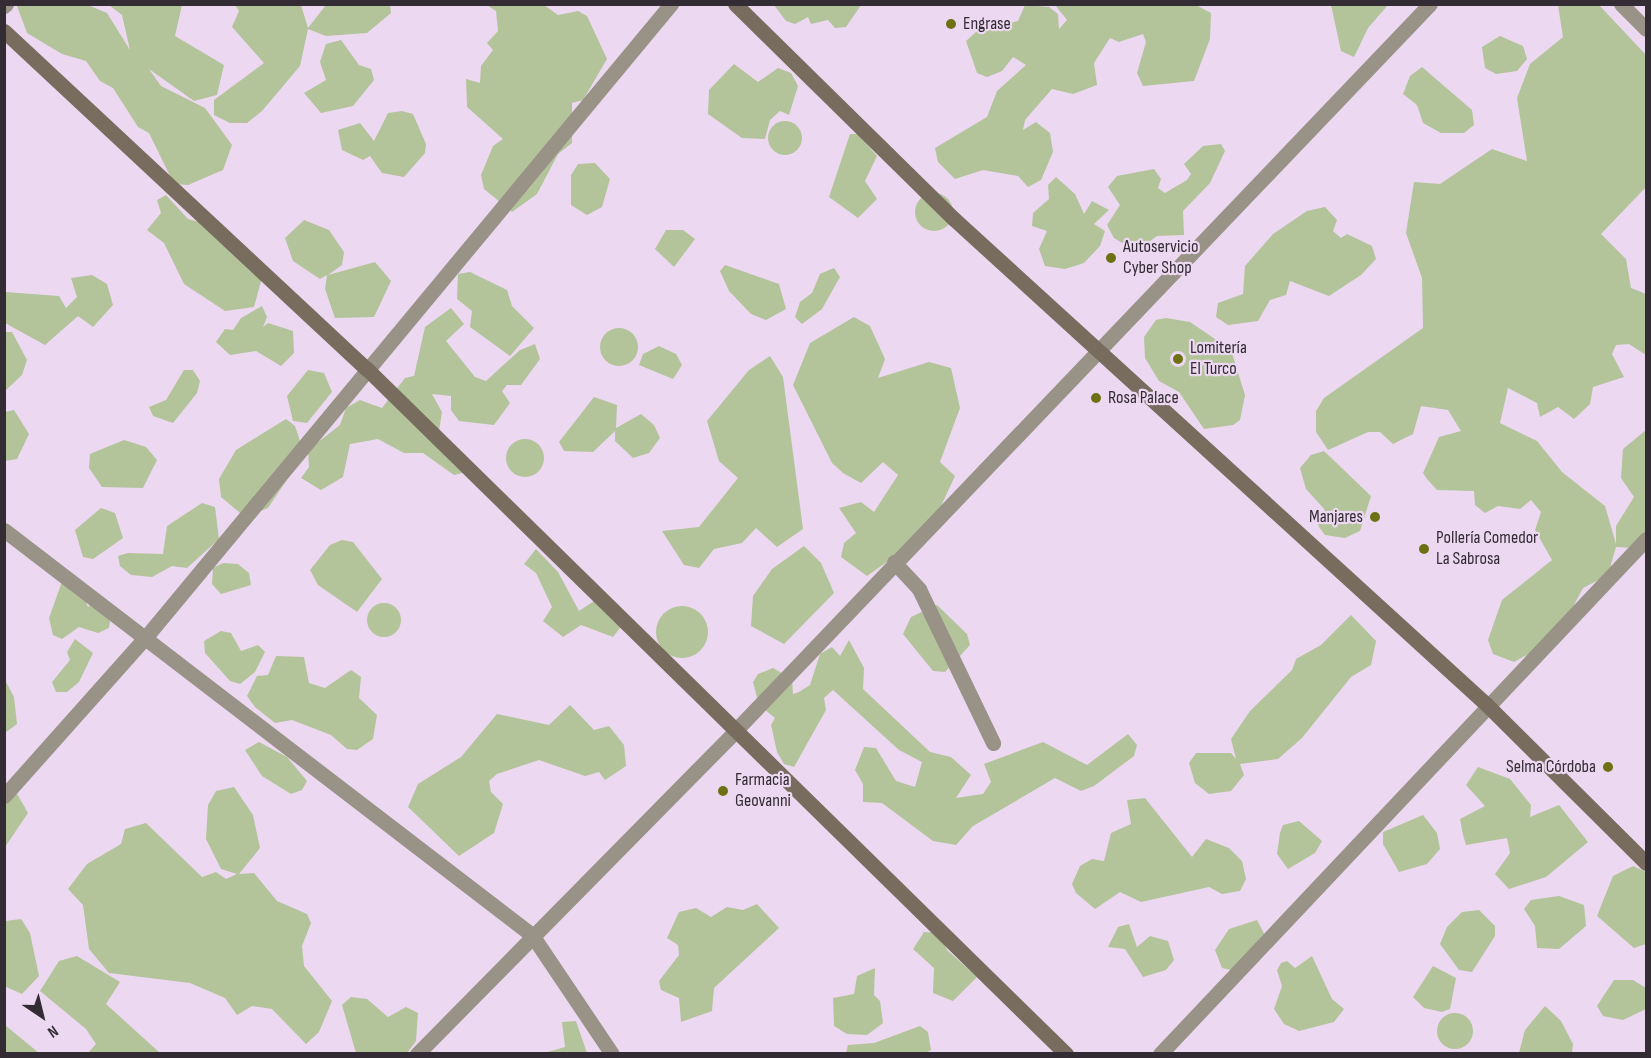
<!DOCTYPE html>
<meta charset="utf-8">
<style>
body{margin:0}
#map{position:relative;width:1651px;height:1058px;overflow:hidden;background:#ecd8f0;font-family:"Sofia Sans Condensed",sans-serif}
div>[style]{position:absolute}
.green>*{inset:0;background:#b3c49b}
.round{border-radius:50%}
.lane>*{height:15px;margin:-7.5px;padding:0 7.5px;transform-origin:7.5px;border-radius:7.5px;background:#999287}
.street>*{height:15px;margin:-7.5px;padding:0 7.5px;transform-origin:7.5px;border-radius:7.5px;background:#999287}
.secondary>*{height:15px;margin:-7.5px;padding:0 7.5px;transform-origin:7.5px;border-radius:7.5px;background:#776c5d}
.dots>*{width:16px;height:16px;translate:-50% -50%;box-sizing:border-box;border:3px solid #ecd8f0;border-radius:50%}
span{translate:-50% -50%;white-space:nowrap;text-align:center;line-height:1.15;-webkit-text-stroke:4.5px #ecd8f0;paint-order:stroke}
.poi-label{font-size:18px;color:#342c35}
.left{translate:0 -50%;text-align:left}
.right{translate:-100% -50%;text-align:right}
.frame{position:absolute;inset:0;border:6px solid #342c35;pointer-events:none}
.north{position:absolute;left:12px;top:986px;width:60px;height:60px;-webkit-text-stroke:4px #ecd8f0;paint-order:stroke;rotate:145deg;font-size:16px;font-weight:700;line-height:24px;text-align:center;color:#342c35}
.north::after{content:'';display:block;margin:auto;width:21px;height:27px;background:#342c35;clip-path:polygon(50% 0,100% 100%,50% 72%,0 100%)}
</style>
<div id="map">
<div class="green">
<div style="clip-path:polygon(88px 5px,107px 13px,130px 50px,122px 15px,109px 5px,182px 5px,175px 36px,224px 65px,217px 95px,194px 101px,149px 69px,161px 86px,205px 108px,232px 145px,223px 170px,188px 185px,174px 184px,149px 133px,138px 127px,113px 88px,100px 81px,86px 61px,62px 54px,27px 33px,17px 6px)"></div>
<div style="clip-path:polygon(235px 5px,301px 5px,308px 28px,326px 5px,390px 5px,391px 13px,367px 33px,326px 36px,308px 29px,300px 66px,262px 111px,247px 123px,230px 123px,214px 115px,214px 100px,264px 63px,232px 27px,239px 11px)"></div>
<div style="clip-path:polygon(487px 5px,544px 5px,558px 15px,578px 11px,587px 16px,607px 59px,583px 100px,572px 103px,572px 143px,558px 154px,537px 194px,512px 212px,484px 189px,481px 175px,493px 146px,503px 139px,467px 107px,466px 79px,480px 83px,481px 66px,493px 50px,487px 43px,498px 31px,496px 11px)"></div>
<div style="clip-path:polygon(774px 5px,774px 4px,861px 5px,846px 27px,835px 28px,828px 20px,811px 24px,808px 17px,795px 24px,786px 21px)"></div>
<div style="clip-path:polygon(1025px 5px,1049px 7px,1058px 14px,1059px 29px,1067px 20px,1055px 5px,1196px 5px,1211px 13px,1210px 39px,1194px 81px,1143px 86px,1137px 73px,1146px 42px,1143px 34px,1119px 42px,1110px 38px,1094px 63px,1097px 85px,1073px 94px,1052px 89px,1025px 120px,1023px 130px,1036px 122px,1050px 133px,1053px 152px,1041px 180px,1028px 187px,1018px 176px,983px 170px,955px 179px,938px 162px,935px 148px,987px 117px,997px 91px,1026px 65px,1013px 57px,1002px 71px,987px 77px,977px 73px,966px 41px,987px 22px,998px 26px,1018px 21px)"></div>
<div style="clip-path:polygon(1331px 5px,1388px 5px,1368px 28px,1354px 57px,1341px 51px)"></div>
<div style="clip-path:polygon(1558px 5px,1599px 5px,1646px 55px,1646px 187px,1601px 234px,1626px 259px,1631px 288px,1646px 294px,1646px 355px,1629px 344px,1616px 345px,1612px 354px,1624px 377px,1593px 387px,1590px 404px,1574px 419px,1558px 407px,1540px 417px,1537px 403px,1508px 388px,1500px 423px,1537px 441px,1562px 472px,1605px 506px,1616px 544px,1616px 526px,1634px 497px,1621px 478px,1623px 449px,1646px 430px,1646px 533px,1633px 548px,1616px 547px,1608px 575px,1583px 588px,1566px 620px,1541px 647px,1514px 662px,1493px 654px,1488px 640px,1502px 600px,1552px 560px,1535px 530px,1541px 512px,1531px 500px,1520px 509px,1498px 506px,1485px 513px,1475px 505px,1474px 491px,1437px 490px,1427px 479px,1423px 473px,1439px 437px,1461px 431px,1448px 410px,1421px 406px,1413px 434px,1393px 444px,1380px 432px,1368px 432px,1328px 450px,1316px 432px,1316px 411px,1324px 398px,1423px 328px,1422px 278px,1406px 233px,1414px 182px,1440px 184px,1492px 149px,1527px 161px,1517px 98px,1530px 64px,1563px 37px)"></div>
<div style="clip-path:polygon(1500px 36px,1523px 46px,1527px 59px,1517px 71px,1496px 74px,1485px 68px,1482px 47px)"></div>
<div style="clip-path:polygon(341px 40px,359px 65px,371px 69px,374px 80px,353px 106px,321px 113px,304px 93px,326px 80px,320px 62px,326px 44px)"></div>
<div style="clip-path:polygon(734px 64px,758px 82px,778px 68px,791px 73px,798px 86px,789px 115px,780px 111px,770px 120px,765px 139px,742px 138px,708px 114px,709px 90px)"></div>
<div style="clip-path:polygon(1422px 67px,1472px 110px,1474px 125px,1464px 133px,1441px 133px,1423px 123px,1417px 105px,1403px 94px,1410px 76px)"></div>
<div style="clip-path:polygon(402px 111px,413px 114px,426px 144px,425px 153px,404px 177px,382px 173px,370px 156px,363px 160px,342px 150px,338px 130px,360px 123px,374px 141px,388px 113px)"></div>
<div class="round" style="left:768px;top:121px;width:34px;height:34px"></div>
<div style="clip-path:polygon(850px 134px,858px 134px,877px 156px,865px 181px,877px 199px,858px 218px,829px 197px)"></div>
<div style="clip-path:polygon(1221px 144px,1225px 151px,1210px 183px,1183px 211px,1184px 235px,1157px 236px,1136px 251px,1114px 238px,1107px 225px,1120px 205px,1108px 187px,1117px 176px,1154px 169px,1161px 179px,1158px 188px,1165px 193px,1187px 180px,1191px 174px,1184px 164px,1203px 146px)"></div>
<div style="clip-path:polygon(595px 163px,610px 179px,602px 207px,587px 215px,571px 205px,571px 175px,578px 164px)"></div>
<div style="clip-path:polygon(1056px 177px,1075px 194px,1084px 214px,1092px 201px,1109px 210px,1094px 224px,1105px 231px,1100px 246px,1084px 263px,1065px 269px,1045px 266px,1039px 249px,1047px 231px,1032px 226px,1033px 213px,1049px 199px,1048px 185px)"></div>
<div class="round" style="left:915px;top:193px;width:38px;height:38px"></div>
<div style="clip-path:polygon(166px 195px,188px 219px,214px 226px,263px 274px,254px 307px,225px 311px,184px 284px,164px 243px,147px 230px,161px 213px,157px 200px)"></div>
<div style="clip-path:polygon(1325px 207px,1337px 220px,1333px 231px,1341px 238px,1347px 234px,1372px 246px,1376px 259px,1361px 275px,1329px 296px,1290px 281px,1286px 295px,1270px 300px,1258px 321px,1228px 325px,1216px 317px,1218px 303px,1243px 294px,1245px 266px,1273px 234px,1307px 211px)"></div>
<div style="clip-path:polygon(304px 220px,329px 230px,344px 252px,342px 265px,328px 275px,375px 262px,391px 281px,374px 317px,335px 318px,325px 289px,327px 275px,320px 279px,293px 261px,285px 238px)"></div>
<div style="clip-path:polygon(666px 230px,683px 230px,695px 239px,674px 267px,655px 249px)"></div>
<div style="clip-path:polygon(725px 265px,779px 284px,786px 309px,766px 320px,751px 314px,729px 291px,720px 271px)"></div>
<div style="clip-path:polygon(834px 268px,840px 277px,822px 309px,802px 324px,795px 317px,800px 302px,812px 293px,820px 274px)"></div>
<div style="clip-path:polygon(470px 272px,507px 290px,512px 306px,534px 328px,510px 356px,470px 327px,472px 311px,457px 299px,458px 274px)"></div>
<div style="clip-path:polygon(92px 275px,107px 284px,113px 305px,93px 327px,78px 316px,45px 345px,5px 323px,5px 292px,59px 296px,66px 308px,77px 297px,71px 278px)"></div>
<div style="clip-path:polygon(262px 306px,267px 317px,263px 327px,268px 323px,293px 331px,294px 353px,281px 366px,256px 351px,230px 355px,216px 342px,225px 329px,233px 330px,241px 318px)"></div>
<div style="clip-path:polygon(451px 308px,464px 324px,446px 341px,475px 377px,486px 381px,520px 350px,535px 344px,540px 359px,521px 385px,507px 385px,502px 391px,510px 403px,494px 425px,459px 421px,451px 410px,451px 396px,432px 394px,442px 412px,438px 438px,464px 462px,462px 473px,454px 475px,423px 453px,404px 453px,378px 439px,350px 444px,343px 477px,321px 490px,301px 478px,309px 467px,308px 450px,340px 425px,346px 408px,360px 400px,382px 408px,405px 378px,414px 376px,425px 327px)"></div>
<div style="clip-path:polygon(854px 317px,870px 326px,885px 359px,878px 378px,929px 362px,951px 368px,960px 408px,940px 462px,955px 476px,935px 519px,912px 544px,867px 576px,841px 557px,844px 543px,856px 533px,839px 508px,861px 502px,874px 512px,898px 475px,883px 462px,861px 483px,843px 473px,832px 463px,793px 385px,810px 343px)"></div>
<div style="clip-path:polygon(1166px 318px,1190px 322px,1231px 350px,1245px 395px,1240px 420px,1233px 425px,1204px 429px,1179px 392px,1159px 381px,1145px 358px,1144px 337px,1156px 320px)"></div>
<div class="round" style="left:600px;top:328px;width:38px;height:38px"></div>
<div style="clip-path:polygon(5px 332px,12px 332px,27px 360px,22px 375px,5px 391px)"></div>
<div style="clip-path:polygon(659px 346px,676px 354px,682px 365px,673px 379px,639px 365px,643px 354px)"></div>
<div style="clip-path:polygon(770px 356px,783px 377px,803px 529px,777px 547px,756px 528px,742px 543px,714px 549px,699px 568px,684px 565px,662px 531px,699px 527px,738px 478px,719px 461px,707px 421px,749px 370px)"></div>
<div style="clip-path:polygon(184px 370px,193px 370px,200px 381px,197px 393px,173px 423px,153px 416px,149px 407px,166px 400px)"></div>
<div style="clip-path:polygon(308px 370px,324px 373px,332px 392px,307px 423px,293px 421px,287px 396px)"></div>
<div style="clip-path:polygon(594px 397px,617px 405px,616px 428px,641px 414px,654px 425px,660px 438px,649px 453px,633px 458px,615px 441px,615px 431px,593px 452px,564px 451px,559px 442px)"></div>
<div style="clip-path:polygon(14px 410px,29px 434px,17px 459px,5px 461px,5px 412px)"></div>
<div style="clip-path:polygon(286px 419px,295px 426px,302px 447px,296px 466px,268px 508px,245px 517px,221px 497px,219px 479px,236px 450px)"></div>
<div class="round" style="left:506px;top:439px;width:38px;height:38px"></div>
<div style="clip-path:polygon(124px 440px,146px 447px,157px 460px,143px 488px,102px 487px,89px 468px,90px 454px)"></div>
<div style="clip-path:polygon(1324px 451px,1371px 496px,1360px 531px,1345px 538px,1325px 535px,1319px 527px,1316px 516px,1325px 510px,1306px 489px,1300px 468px,1311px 455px)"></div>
<div style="clip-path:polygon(202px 503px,215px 507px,219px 539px,187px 568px,172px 566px,152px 577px,131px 575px,120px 566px,118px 556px,128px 553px,163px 554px,167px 526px)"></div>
<div style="clip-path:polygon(101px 508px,115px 513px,123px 538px,93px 559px,83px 557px,75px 530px)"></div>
<div style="clip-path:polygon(342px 540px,353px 542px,382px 579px,357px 612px,318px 585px,310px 570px,330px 545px)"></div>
<div style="clip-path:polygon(804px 546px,821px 563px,834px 593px,784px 644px,751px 626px,753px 596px,772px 569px)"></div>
<div style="clip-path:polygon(536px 549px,558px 572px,579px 611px,594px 601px,612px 608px,620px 628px,613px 637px,581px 625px,563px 637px,543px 621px,552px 607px,536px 573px,524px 564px)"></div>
<div style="clip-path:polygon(223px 563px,238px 564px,249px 573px,251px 585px,221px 594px,212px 584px,213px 568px)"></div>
<div style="clip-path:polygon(64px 576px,80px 588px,88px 607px,95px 600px,112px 607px,109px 628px,98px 633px,79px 627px,62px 639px,53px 635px,49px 618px)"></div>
<div class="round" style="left:367px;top:603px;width:34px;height:34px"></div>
<div style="clip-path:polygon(937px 605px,967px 634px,970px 645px,945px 672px,933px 671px,903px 634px,911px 617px)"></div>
<div class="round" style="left:656px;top:606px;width:52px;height:52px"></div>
<div style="clip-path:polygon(1351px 615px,1376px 641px,1371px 665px,1351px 677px,1302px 738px,1278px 759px,1240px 764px,1244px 775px,1231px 791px,1209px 794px,1195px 783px,1189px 763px,1196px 753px,1231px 753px,1236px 759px,1231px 739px,1250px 711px,1292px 670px,1296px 659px,1321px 645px)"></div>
<div style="clip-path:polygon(221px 631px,231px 633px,241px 651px,258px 645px,265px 652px,255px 672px,240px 684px,230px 681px,205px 653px,204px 641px)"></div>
<div style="clip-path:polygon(75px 639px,93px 653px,79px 682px,67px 692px,56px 692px,52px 682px,70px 660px,67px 652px)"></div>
<div style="clip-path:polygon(849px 640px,864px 668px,863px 689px,930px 752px,951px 757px,971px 775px,956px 798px,983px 794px,991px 782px,984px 764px,1043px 742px,1087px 765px,1128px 734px,1137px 745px,1134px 756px,1094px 786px,1081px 791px,1055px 778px,973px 826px,956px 845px,933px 841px,882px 803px,863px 802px,863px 784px,855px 770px,864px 747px,876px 748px,896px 781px,915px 787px,922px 762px,899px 750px,833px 690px,824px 698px,826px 710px,794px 767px,784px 764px,777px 752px,771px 725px,775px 718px,759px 705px,753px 682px,758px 674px,773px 668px,792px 679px,793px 694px,799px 692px,810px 685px,820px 654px,832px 647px,840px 656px)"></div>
<div style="clip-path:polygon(276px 656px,304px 657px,309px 683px,325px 688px,351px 670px,361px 677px,359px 698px,377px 715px,373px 739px,357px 750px,347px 749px,331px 735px,292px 720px,275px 723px,255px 707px,247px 696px,257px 676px,268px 675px)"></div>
<div style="clip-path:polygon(5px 680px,14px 697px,17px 724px,5px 733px)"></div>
<div style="clip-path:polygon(570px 705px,594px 730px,609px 726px,624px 745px,626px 766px,605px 780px,599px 772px,585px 776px,539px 760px,497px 774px,489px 781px,491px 792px,503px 804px,494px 833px,459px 856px,408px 807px,418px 784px,461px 757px,497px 714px,549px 725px)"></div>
<div style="clip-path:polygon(259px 742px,287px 757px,307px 781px,302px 790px,291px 794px,262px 776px,245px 750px)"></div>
<div style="clip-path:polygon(1478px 767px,1510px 779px,1531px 805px,1530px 817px,1559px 805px,1588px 842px,1546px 877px,1509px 889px,1495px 874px,1510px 853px,1507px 838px,1466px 845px,1463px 835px,1460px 819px,1485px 806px,1466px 785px)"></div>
<div style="clip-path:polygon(12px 785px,28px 813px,5px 847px,5px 790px)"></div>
<div style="clip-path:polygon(234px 787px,253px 815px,260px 848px,239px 874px,254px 873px,277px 901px,307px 914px,311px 923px,302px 946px,304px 966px,332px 1001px,319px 1032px,306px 1044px,272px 1009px,252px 1006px,237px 1015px,225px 998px,190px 983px,109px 973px,89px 949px,83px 905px,68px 889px,87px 864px,121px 844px,125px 829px,146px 823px,202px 877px,216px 872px,226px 879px,237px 874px,221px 869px,206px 839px,208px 805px,216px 791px)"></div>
<div style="clip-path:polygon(1145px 798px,1192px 857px,1206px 839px,1229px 848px,1242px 861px,1246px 879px,1240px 891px,1222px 894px,1209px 887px,1141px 902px,1120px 892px,1095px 909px,1076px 893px,1072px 884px,1080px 866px,1092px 859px,1104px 861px,1111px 833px,1131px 824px,1127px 800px)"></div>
<div style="clip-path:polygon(1423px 815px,1437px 833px,1440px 849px,1427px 864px,1399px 872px,1383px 844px,1383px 832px)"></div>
<div style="clip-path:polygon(1299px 821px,1322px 841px,1315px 853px,1288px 869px,1277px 854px,1280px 833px,1283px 825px)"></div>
<div style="clip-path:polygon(1633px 866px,1646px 872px,1646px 944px,1634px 948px,1597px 916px,1613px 876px)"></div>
<div style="clip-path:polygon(1559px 896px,1584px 905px,1586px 926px,1559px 949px,1537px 948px,1535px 926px,1524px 909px,1531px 900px)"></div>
<div style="clip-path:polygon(757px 904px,779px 928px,714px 988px,712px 1011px,681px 1022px,679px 998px,661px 990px,659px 981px,679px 955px,678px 945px,667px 938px,679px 912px,696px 908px,711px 917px,727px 907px,743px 910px)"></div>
<div style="clip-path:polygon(1479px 910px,1495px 926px,1495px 936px,1472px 972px,1459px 970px,1440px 944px,1447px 927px,1462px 912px)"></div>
<div style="clip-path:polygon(21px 919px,30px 933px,39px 976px,22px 994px,4px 986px,5px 921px)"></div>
<div style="clip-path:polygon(1257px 920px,1270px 945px,1259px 961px,1237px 971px,1222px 968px,1215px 950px,1229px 929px)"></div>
<div style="clip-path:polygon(1129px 924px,1137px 947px,1150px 936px,1168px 941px,1174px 960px,1166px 970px,1143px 977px,1125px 949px,1108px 947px,1118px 927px)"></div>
<div style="clip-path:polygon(924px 932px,940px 933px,947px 950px,977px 977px,953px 1001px,933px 993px,934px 968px,913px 949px)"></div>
<div style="clip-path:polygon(77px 956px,120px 982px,106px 1004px,160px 1053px,88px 1053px,96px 1044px,86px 1029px,40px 991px,59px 961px)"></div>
<div style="clip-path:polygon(1312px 956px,1332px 999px,1344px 1009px,1334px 1022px,1299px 1031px,1284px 1024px,1274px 1009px,1282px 986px,1277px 970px,1281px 963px,1287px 961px,1295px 968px)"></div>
<div style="clip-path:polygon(1433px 966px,1456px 978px,1450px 1009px,1442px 1012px,1424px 1008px,1413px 997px)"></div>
<div style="clip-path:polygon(875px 968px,874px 995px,880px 1001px,883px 1023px,867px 1035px,847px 1034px,834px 1026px,833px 998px,854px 994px,857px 976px)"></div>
<div style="clip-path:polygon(1614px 980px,1633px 980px,1646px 988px,1646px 1009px,1623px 1020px,1603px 1016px,1597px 1006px)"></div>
<div style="clip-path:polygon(351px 997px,367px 999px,388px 1017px,406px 1007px,418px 1013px,416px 1041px,407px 1053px,356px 1053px,342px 1005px)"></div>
<div style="clip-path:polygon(1545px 1006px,1561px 1021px,1573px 1044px,1572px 1053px,1519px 1053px,1525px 1030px)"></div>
<div class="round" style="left:1437px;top:1013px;width:36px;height:36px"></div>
<div style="clip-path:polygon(576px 1021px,587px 1053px,544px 1053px,565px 1047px,562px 1022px)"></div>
<div style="clip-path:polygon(4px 1024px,11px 1030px,39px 1053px,5px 1053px)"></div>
<div style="clip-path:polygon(920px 1026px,928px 1032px,931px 1050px,926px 1053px,846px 1053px,848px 1045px,874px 1043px)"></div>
</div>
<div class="lane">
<div style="left:894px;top:562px;width:37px;rotate:47deg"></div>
<div style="left:919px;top:589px;width:171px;rotate:64.3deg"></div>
</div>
<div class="street">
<div style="left:1621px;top:4px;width:35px;rotate:45deg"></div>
<div style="left:4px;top:6px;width:3px;rotate:-45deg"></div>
<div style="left:4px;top:530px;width:665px;rotate:37.49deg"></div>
<div style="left:532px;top:935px;width:143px;rotate:56.1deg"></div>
<div style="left:4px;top:796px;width:212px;rotate:-48.3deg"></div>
<div style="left:145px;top:638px;width:824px;rotate:-50.32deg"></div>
<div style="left:417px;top:1054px;width:452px;rotate:-45.4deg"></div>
<div style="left:734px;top:732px;width:1007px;rotate:-46.29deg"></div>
<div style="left:1160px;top:1054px;width:708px;rotate:-46.66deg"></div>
</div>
<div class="secondary">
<div style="left:735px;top:4px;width:307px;rotate:44.5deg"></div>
<div style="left:954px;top:219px;width:721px;rotate:42.36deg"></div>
<div style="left:1487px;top:705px;width:224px;rotate:44.8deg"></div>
<div style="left:4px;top:31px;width:496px;rotate:43deg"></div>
<div style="left:367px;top:369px;width:979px;rotate:44.42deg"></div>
</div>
<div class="dots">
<div style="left:951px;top:24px;background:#6e7014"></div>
<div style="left:1111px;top:258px;background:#6e7014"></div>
<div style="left:1178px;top:359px;background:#6e7014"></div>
<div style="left:1096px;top:398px;background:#6e7014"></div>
<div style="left:1375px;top:517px;background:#6e7014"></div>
<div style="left:1424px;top:549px;background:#6e7014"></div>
<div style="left:1608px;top:767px;background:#6e7014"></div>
<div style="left:723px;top:791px;background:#6e7014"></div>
</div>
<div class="poi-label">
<span class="left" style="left:963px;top:24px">Engrase</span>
<span class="left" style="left:1123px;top:258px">Autoservicio<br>Cyber Shop</span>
<span class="left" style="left:1190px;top:359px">Lomitería<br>El Turco</span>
<span class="left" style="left:1108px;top:398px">Rosa Palace</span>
<span class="right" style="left:1363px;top:517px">Manjares</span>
<span class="left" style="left:1436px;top:549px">Pollería Comedor<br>La Sabrosa</span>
<span class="right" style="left:1596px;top:767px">Selma Córdoba</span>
<span class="left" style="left:735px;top:791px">Farmacia<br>Geovanni</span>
</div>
<div class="frame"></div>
<div class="north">N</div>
</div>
